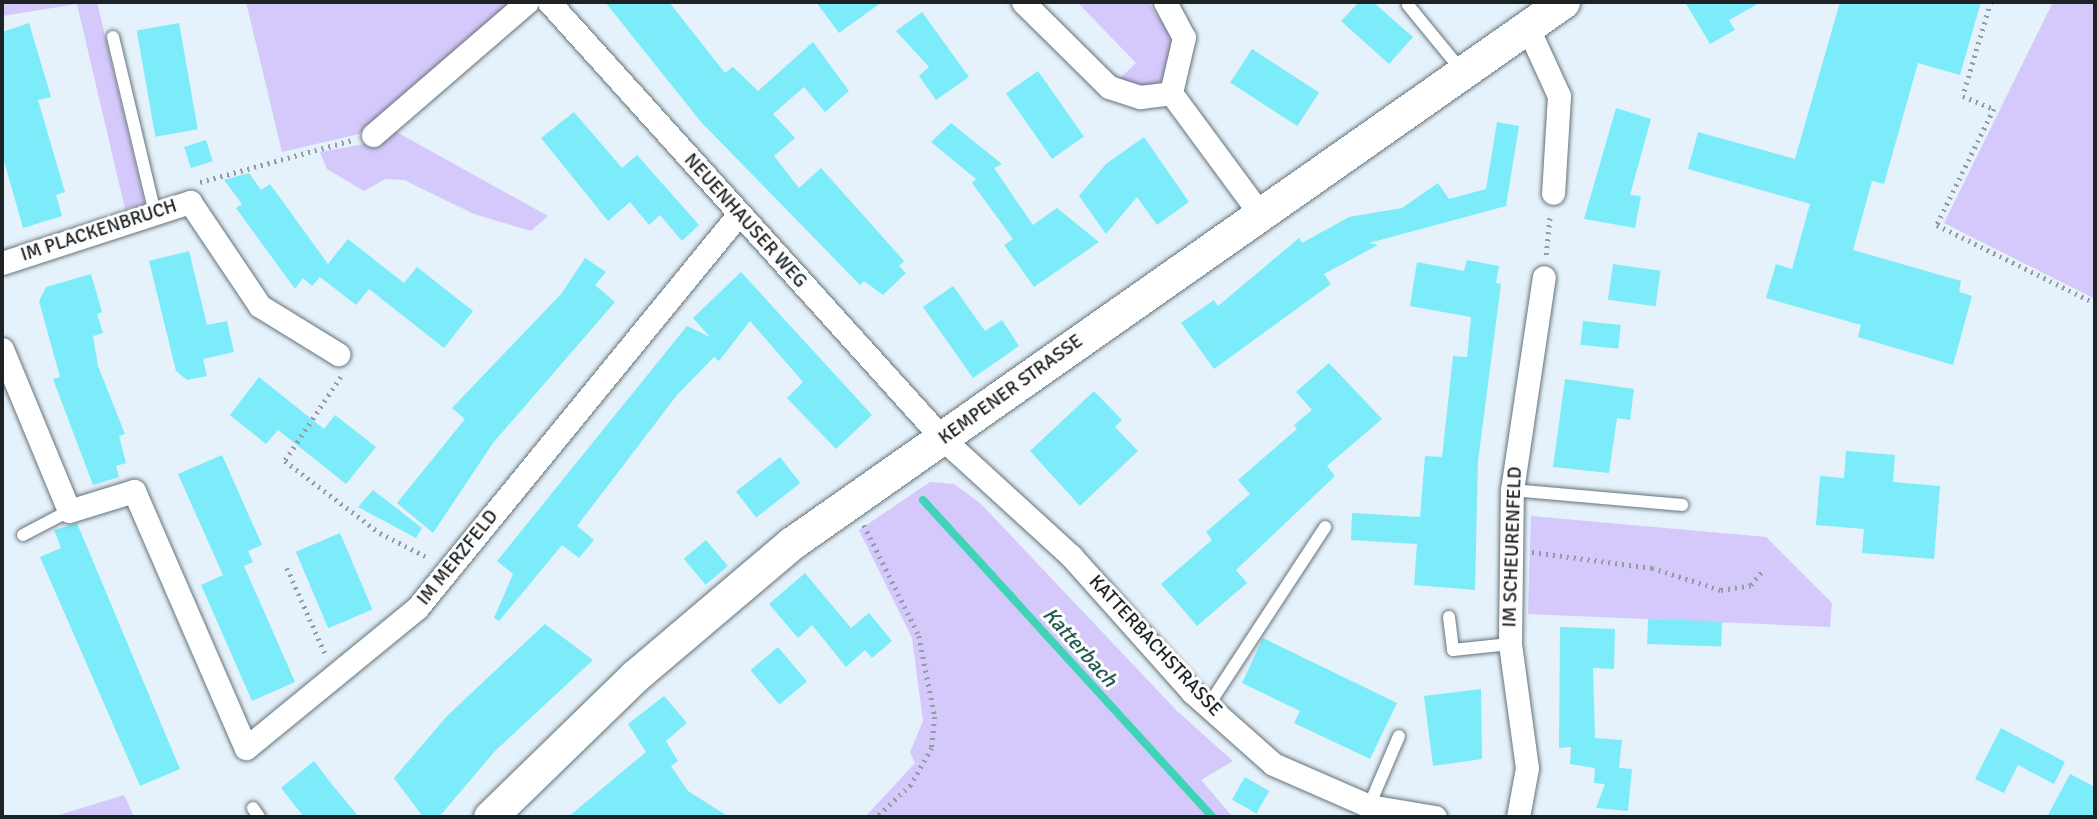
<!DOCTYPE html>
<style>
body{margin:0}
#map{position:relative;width:2097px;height:819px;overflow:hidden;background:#e5f2fb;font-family:Signika,sans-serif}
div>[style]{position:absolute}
.green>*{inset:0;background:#d5c8fb}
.stream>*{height:8px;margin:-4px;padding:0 4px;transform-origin:4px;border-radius:4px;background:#3fd4b8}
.building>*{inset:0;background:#7cebfa;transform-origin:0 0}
.path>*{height:4.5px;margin-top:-2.25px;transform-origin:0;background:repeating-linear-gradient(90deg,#929ca3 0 2px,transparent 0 7px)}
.roads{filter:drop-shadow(0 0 2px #66727a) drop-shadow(0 0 2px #66727a)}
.service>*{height:12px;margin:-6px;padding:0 6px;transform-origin:6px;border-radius:6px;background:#fff}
.minor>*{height:23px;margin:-11.5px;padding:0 11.5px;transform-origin:11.5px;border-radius:11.5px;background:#fff}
.secondary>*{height:33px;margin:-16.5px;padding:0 16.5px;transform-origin:16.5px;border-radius:16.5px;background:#fff}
span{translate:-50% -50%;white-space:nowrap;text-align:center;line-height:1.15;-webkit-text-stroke:6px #fdfdfd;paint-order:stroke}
.street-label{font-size:19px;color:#1d2225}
.water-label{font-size:21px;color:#205a4e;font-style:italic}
.frame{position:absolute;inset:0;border:4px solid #1d2225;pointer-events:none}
</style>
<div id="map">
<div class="green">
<div style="clip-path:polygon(2px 2px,97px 2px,145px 204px,125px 209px,77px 4px,2px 16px)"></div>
<div style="clip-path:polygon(246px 2px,512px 2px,359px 134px,282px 152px)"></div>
<div style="clip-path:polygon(1077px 2px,1148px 2px,1174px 39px,1167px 78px,1145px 89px,1118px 80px,1136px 63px)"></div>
<div style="clip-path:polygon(2053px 2px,2095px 2px,2095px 299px,1944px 223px)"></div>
<div style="clip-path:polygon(393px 130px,548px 216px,531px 231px,474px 214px,404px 180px,385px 179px,364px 191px,327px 169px,320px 152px,381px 141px)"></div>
<div style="clip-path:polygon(930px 482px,954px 484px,980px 503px,1177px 711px,1233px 761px,1201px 780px,1233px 817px,865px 817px,915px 763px,910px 752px,923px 721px,912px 638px,859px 530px)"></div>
<div style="clip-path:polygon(1531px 516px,1766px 537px,1832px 603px,1830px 627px,1528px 614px)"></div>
<div style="clip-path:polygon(124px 795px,134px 817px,52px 817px)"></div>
</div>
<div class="stream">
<div style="left:923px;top:500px;width:429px;rotate:47.6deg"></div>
</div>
<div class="building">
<div style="clip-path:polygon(605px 2px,669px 2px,725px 73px,733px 67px,758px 91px,813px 42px,849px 91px,825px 112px,804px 87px,773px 114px,795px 138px,774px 156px,799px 188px,821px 168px,904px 261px,899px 266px,906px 273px,883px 295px,864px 281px,860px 285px,701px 122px)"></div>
<div style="clip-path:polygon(816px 2px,882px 2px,839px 33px)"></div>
<div style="clip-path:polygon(1359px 2px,1373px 2px,1413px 37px,1389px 64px,1341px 21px)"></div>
<div style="clip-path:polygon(1685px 2px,1761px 2px,1729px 20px,1735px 30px,1710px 44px)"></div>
<div style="clip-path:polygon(1840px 2px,1981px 2px,1960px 75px,1918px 63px,1884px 184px,1872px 181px,1853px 250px,1961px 281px,1959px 292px,1972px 296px,1953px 365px,1858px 337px,1861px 325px,1766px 298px,1776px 264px,1792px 269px,1810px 204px,1688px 169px,1698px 132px,1795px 159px)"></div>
<div style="clip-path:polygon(922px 12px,969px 77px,936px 100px,919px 76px,929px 67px,896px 31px)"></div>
<div style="clip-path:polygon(29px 23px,51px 97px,38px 100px,65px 192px,56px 195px,62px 216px,23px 228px,2px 154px,2px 32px)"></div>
<div style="left:179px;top:23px;width:108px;height:43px;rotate:80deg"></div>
<div style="left:1252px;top:49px;width:80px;height:40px;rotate:33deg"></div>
<div style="left:1038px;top:71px;width:80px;height:39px;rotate:55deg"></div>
<div style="clip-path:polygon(1616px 108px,1651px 119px,1630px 195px,1641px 196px,1635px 228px,1584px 219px)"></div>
<div style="clip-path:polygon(574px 112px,622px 168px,637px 155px,699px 225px,682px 241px,660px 215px,649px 225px,630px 202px,608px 221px,541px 138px)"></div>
<div style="clip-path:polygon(1497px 122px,1519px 126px,1506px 206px,1369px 243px,1378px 245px,1324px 274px,1331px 284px,1214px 369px,1181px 323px,1214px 300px,1218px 306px,1299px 238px,1302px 243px,1349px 217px,1402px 208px,1438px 183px,1449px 199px,1486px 189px)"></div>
<div style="clip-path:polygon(951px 123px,1002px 164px,994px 168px,1033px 225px,1057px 208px,1099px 242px,1034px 287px,1004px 245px,1013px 239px,972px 183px,976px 179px,931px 142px)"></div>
<div style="clip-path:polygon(1144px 137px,1189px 202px,1157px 225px,1137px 197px,1106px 234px,1079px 196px,1106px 164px)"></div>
<div style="left:206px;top:140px;width:22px;height:23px;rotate:72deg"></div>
<div style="clip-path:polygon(249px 173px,261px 190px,270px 184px,328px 264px,348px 239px,404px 283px,417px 267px,473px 311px,444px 348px,369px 289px,356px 305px,320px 277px,312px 286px,303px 278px,295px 289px,236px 208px,242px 204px,224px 180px)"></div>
<div style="clip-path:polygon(189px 251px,207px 325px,227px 321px,234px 352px,203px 359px,207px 376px,187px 380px,176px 371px,149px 261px)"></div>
<div style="clip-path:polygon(585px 258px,606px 272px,595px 285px,615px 302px,493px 443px,433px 533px,397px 503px,465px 419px,452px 408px,562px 293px)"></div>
<div style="clip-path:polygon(1467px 260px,1499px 266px,1496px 283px,1501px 284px,1478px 461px,1475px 590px,1414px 585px,1417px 544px,1351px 540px,1352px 513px,1420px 517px,1425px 456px,1442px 457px,1453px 356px,1467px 357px,1471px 317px,1410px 306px,1417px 262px,1464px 271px)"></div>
<div style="left:1613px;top:264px;width:48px;height:36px;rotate:8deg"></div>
<div style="clip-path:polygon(741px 272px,872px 415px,836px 449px,787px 398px,803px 382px,750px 321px,719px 361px,714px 357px,677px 395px,577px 526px,594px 540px,579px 558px,562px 545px,499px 621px,494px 618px,513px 574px,497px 561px,687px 326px,710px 337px,693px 318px)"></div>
<div style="clip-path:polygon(91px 274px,102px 312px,97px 314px,103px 333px,93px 336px,98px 366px,125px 434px,119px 436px,126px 463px,116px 466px,119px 477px,93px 485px,53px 379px,60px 377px,39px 301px,46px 287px)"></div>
<div style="clip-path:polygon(953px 286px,985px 331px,1002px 320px,1019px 346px,973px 378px,923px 307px)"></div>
<div style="left:1583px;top:321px;width:38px;height:24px;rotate:6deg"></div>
<div style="clip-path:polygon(1329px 363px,1382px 419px,1327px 466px,1335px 476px,1236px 570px,1247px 583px,1197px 626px,1161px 584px,1212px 540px,1206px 532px,1250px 494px,1238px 480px,1297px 429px,1294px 425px,1312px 410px,1296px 392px)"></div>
<div style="clip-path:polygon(259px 377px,324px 429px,335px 415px,376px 447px,346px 484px,278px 430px,266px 444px,230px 415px)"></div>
<div style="clip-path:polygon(1565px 379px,1634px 389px,1630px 420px,1617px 418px,1609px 473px,1553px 467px)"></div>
<div style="clip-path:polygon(1094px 391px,1122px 420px,1115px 427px,1138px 451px,1080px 506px,1030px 451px)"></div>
<div style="clip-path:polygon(1846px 451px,1895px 455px,1893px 482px,1940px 486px,1934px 559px,1862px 553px,1864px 529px,1816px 525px,1820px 476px,1844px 478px)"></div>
<div style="clip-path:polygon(222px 455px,262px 545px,248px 551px,253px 562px,244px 566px,295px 682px,252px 701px,201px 585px,223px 575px,178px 474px)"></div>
<div style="left:780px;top:457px;width:33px;height:56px;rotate:52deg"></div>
<div style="clip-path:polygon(373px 490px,422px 528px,416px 538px,358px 507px)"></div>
<div style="clip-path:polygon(77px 523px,180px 769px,140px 786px,40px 557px,61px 548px,54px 530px)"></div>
<div style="left:340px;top:533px;width:83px;height:48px;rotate:67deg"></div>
<div style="left:706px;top:540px;width:34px;height:29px;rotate:50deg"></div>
<div style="clip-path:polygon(805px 573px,851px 628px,869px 613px,892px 641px,872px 658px,865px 650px,846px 667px,812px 625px,798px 638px,769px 604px)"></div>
<div style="left:1648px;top:619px;width:74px;height:25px;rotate:2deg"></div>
<div style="clip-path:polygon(545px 624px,593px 660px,495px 751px,439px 817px,423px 817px,394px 778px,447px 716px)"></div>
<div style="clip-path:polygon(1560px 627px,1615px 629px,1614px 669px,1593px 668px,1595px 738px,1622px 740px,1619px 768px,1632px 769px,1628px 811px,1596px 808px,1605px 784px,1594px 783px,1595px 768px,1570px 764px,1571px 747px,1559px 748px)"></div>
<div style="clip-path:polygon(1263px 638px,1397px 703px,1370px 759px,1294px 723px,1300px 711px,1242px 683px)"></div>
<div style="left:778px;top:647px;width:45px;height:36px;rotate:50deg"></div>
<div style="clip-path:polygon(1481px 689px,1482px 759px,1433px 766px,1424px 696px)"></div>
<div style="clip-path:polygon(664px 696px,687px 723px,666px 741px,678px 761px,671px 766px,688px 791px,729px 817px,568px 817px,646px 752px,628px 724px)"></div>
<div style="clip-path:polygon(2001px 728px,2065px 762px,2054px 784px,2018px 765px,2004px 793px,1975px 779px)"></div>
<div style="clip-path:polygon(314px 761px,330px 782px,359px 817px,304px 817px,281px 788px)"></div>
<div style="clip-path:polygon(2070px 774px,2095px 787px,2095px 817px,2047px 817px)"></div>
<div style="left:1245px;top:777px;width:28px;height:26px;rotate:30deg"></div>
</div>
<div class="path">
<div style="left:1991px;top:2px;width:98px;rotate:106.6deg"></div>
<div style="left:1963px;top:96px;width:34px;rotate:23deg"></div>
<div style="left:1994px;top:109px;width:129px;rotate:116.2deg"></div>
<div style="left:1937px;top:225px;width:176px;rotate:26.3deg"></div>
<div style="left:200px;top:182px;width:159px;rotate:-15.4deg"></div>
<div style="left:1546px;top:255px;width:40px;rotate:-84.3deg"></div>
<div style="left:341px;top:377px;width:101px;rotate:123.7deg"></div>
<div style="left:285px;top:461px;width:119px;rotate:37.2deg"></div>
<div style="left:380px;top:533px;width:53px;rotate:27.1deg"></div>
<div style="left:864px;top:525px;width:124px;rotate:63.6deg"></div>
<div style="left:919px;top:636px;width:83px;rotate:78.8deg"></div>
<div style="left:935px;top:717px;width:31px;rotate:96deg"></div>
<div style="left:932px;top:748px;width:43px;rotate:119.6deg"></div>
<div style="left:911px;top:785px;width:47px;rotate:136.7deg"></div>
<div style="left:1532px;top:552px;width:121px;rotate:7.6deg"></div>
<div style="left:1652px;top:568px;width:72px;rotate:17.7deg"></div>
<div style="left:1721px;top:590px;width:30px;rotate:-9deg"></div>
<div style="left:1751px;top:585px;width:18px;rotate:-52deg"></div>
<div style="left:287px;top:568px;width:93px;rotate:65.9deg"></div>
</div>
<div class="roads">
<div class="service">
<div style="left:1408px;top:5px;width:85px;rotate:50.7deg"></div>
<div style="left:113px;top:37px;width:181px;rotate:76.6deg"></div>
<div style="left:1512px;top:490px;width:171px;rotate:5deg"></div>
<div style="left:23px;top:535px;width:52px;rotate:-27.6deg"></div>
<div style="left:1449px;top:617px;width:33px;rotate:83deg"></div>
<div style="left:1453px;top:650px;width:57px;rotate:-6deg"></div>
<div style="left:1208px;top:706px;width:214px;rotate:-56.8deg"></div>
<div style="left:1369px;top:806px;width:76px;rotate:-66.8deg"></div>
<div style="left:253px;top:808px;width:11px;rotate:56deg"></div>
</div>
<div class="minor">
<div style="left:549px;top:2px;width:588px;rotate:47.96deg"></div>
<div style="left:943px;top:439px;width:173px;rotate:42.4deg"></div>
<div style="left:1071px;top:556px;width:182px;rotate:48.3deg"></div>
<div style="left:1192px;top:692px;width:108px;rotate:41.6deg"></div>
<div style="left:1273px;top:764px;width:105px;rotate:23.6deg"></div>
<div style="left:1369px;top:806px;width:67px;rotate:9.5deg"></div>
<div style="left:1023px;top:2px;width:121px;rotate:44.7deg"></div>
<div style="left:1109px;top:87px;width:33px;rotate:18deg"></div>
<div style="left:1140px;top:97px;width:31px;rotate:-7deg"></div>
<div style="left:1165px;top:2px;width:40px;rotate:62deg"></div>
<div style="left:1184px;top:37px;width:57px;rotate:103.1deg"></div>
<div style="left:1527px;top:26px;width:77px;rotate:65.4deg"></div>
<div style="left:1559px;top:96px;width:97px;rotate:93.5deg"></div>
<div style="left:1171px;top:93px;width:147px;rotate:53.6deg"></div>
<div style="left:373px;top:135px;width:203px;rotate:-40.8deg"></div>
<div style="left:2px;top:263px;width:198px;rotate:-18deg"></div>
<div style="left:190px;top:202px;width:125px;rotate:56.1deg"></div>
<div style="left:260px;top:306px;width:92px;rotate:31.6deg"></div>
<div style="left:2px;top:349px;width:175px;rotate:67.5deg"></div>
<div style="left:69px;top:511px;width:68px;rotate:-17.1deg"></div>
<div style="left:134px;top:491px;width:280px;rotate:66.5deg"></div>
<div style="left:246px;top:748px;width:221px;rotate:-39.3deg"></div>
<div style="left:417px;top:608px;width:507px;rotate:-50.76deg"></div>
<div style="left:1518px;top:817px;width:50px;rotate:-79.6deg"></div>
<div style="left:1527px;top:768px;width:125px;rotate:-97.8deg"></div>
<div style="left:1510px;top:644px;width:154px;rotate:-89.3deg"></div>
<div style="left:1512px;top:490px;width:215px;rotate:-81.5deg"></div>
</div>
<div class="secondary">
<div style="left:490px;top:817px;width:202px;rotate:-44.2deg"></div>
<div style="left:635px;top:676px;width:206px;rotate:-40.3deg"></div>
<div style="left:792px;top:543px;width:942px;rotate:-35.06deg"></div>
</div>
</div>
<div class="street-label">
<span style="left:745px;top:221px;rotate:48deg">NEUENHAUSER WEG</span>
<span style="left:99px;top:231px;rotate:-18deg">IM PLACKENBRUCH</span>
<span style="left:1011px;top:390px;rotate:-36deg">KEMPENER STRASSE</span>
<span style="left:1513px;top:547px;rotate:-88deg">IM SCHEURENFELD</span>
<span style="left:458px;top:558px;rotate:-51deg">IM MERZFELD</span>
<span style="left:1155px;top:646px;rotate:47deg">KATTERBACHSTRASSE</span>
</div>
<div class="water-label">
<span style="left:1080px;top:647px;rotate:48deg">Katterbach</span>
</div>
<div class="frame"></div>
</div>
